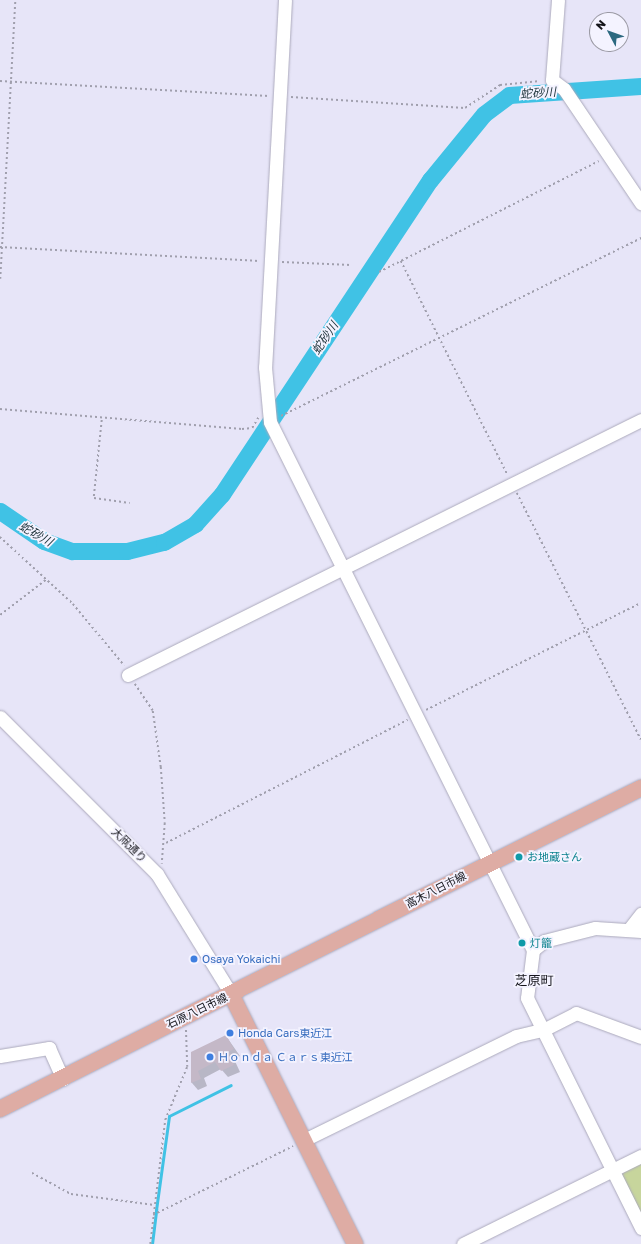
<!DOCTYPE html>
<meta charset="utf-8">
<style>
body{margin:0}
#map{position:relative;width:641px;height:1244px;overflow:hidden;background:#e7e5f8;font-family:"Golos Text","Noto Sans JP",sans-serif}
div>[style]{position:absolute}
.green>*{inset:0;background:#c7d59c}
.shadow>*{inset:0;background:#0003}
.stream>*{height:3px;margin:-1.5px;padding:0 1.5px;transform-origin:1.5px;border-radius:1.5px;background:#40c2e5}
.river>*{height:17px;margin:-8.5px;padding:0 8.5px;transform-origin:8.5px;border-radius:8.5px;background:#40c2e5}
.building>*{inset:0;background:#c4b8c7}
.path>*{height:1.5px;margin-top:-0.75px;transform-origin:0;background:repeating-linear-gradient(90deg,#a09fad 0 2px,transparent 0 5px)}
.roads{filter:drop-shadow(0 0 1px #acaabc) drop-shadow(0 0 1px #acaabc)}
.minor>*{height:13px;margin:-6.5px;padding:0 6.5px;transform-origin:6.5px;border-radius:6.5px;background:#fff}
.major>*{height:16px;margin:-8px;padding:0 8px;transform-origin:8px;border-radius:8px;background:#deaca4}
.dots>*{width:11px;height:11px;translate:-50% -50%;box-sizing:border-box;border:2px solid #f4f3ff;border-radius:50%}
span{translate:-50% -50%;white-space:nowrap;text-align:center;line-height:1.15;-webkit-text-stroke:3.5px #f4f3ff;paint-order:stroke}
.street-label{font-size:11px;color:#15151b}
.culture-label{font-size:11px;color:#0d838f}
.left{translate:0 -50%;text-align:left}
.shop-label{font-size:11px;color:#366cbe}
.water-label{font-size:12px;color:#1e333a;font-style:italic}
.quarter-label{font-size:13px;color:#15151b}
.north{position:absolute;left:589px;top:12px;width:40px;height:40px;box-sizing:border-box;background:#f4f3ff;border:1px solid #9b9aa4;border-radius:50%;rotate:311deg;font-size:11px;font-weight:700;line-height:16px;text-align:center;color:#15151b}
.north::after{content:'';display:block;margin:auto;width:14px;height:18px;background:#2c6980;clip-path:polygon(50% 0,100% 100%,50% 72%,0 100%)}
</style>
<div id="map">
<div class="green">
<div style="clip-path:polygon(641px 1160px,641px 1222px,617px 1175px)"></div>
</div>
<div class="shadow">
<div style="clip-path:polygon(226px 1036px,240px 1056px,234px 1059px,240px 1072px,228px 1077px,221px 1069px,204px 1078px,207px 1086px,198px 1090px,192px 1083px,192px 1053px)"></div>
</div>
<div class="stream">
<div style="left:156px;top:1210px;width:95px;rotate:-82.1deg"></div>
<div style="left:169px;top:1116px;width:69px;rotate:-26.6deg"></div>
<div style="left:152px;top:1244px;width:35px;rotate:-83deg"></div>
</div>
<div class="river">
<div style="left:0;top:511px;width:53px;rotate:34.3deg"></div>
<div style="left:44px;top:541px;width:30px;rotate:20deg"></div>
<div style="left:72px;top:551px;width:55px"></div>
<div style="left:127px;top:551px;width:38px;rotate:-14deg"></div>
<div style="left:164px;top:542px;width:36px;rotate:-30deg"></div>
<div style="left:195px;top:524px;width:40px;rotate:-48deg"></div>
<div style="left:222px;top:494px;width:377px;rotate:-56.5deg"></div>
<div style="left:430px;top:180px;width:85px;rotate:-50.7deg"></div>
<div style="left:484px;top:114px;width:31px;rotate:-37deg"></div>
<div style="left:509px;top:95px;width:132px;rotate:-3.9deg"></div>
</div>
<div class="building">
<div style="clip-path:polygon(226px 1035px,234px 1049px,228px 1052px,234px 1065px,221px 1071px,215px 1062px,198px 1071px,201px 1079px,191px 1083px,191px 1052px)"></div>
</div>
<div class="path">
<div style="left:0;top:81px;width:270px;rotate:3.2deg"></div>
<div style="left:291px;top:97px;width:174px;rotate:3.6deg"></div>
<div style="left:465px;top:108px;width:42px;rotate:-33.3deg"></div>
<div style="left:500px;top:85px;width:40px;rotate:-5.7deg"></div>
<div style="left:0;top:247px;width:260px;rotate:3.1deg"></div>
<div style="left:401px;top:261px;width:238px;rotate:63.5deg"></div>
<div style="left:282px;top:262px;width:69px;rotate:2.5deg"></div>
<div style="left:379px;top:272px;width:246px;rotate:-26.8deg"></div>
<div style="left:0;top:279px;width:279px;rotate:-86.9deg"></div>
<div style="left:0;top:409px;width:243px;rotate:4.7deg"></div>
<div style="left:242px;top:429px;width:10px;rotate:-6deg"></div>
<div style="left:252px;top:428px;width:12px;rotate:-59deg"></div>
<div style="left:281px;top:416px;width:402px;rotate:-26.3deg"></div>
<div style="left:102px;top:420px;width:78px;rotate:95.9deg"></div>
<div style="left:94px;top:498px;width:36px;rotate:8deg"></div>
<div style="left:517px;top:493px;width:276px;rotate:63.3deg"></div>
<div style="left:0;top:537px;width:99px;rotate:42.5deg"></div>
<div style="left:73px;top:604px;width:80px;rotate:50.1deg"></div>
<div style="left:0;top:615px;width:59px;rotate:-37.5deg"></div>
<div style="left:135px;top:684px;width:32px;rotate:56deg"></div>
<div style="left:153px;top:711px;width:57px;rotate:81.9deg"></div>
<div style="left:161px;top:767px;width:56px;rotate:85.9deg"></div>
<div style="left:165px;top:823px;width:41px;rotate:94.2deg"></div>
<div style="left:426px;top:710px;width:240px;rotate:-26.5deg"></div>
<div style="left:166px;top:843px;width:271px;rotate:-27deg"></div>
<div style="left:32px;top:1173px;width:44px;rotate:28.3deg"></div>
<div style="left:71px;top:1194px;width:84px;rotate:7.5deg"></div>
<div style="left:153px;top:1215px;width:156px;rotate:-26.2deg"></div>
<div style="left:150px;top:1244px;width:125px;rotate:-83.1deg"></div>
<div style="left:165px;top:1120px;width:57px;rotate:-67.5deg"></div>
<div style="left:187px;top:1067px;width:37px;rotate:-92deg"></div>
</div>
<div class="roads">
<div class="minor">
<div style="left:285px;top:0;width:368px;rotate:93.1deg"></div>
<div style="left:265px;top:367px;width:55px;rotate:84.8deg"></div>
<div style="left:270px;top:422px;width:590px;rotate:63.52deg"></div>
<div style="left:533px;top:950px;width:48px;rotate:97.1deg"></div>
<div style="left:527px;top:998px;width:257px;rotate:63.6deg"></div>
<div style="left:558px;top:0;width:80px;rotate:94.3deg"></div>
<div style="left:552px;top:80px;width:15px;rotate:37deg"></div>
<div style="left:564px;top:89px;width:138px;rotate:56deg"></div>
<div style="left:128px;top:675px;width:573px;rotate:-26.43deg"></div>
<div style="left:0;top:717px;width:222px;rotate:45deg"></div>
<div style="left:157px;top:874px;width:141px;rotate:58.3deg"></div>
<div style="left:630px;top:928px;width:18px;rotate:-52deg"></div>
<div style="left:533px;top:950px;width:14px;rotate:-39deg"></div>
<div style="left:544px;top:941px;width:53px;rotate:-14.3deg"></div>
<div style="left:595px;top:928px;width:46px;rotate:3.7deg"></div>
<div style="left:0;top:1056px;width:50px;rotate:-9.3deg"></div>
<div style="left:49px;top:1048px;width:34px;rotate:66deg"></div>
<div style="left:304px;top:1140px;width:236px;rotate:-26.1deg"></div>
<div style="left:516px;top:1036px;width:28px;rotate:-13deg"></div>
<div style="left:543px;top:1030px;width:37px;rotate:-27deg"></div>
<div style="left:576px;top:1013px;width:69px;rotate:20.3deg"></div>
<div style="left:463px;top:1244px;width:199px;rotate:-26.3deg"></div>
</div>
<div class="major">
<div style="left:231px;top:994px;width:279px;rotate:63.6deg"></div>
<div style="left:0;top:1109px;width:717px;rotate:-26.6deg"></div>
</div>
</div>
<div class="dots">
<div style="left:519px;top:857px;background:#0f9aa8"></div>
<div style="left:522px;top:943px;background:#0f9aa8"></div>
<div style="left:194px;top:959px;background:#3f7fe0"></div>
<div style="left:230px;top:1033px;background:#3f7fe0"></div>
<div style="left:210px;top:1057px;background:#3f7fe0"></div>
</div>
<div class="street-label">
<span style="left:129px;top:845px;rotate:45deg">大凧通り</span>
<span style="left:436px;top:890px;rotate:-27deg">高木八日市線</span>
<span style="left:197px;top:1011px;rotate:-26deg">石原八日市線</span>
</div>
<div class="culture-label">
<span class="left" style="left:527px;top:857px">お地蔵さん</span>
<span class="left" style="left:530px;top:943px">灯籠</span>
</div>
<div class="shop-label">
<span class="left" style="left:202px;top:959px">Osaya Yokaichi</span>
<span class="left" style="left:238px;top:1033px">Honda Cars東近江</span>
<span class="left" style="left:218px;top:1057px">Ｈｏｎｄａ Ｃａｒｓ東近江</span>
</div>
<div class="water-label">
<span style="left:538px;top:93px;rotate:-4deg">蛇砂川</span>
<span style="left:325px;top:338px;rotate:-56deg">蛇砂川</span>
<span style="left:36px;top:534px;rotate:30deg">蛇砂川</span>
</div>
<div class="quarter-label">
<span style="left:534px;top:980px">芝原町</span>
</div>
<div class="north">N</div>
</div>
